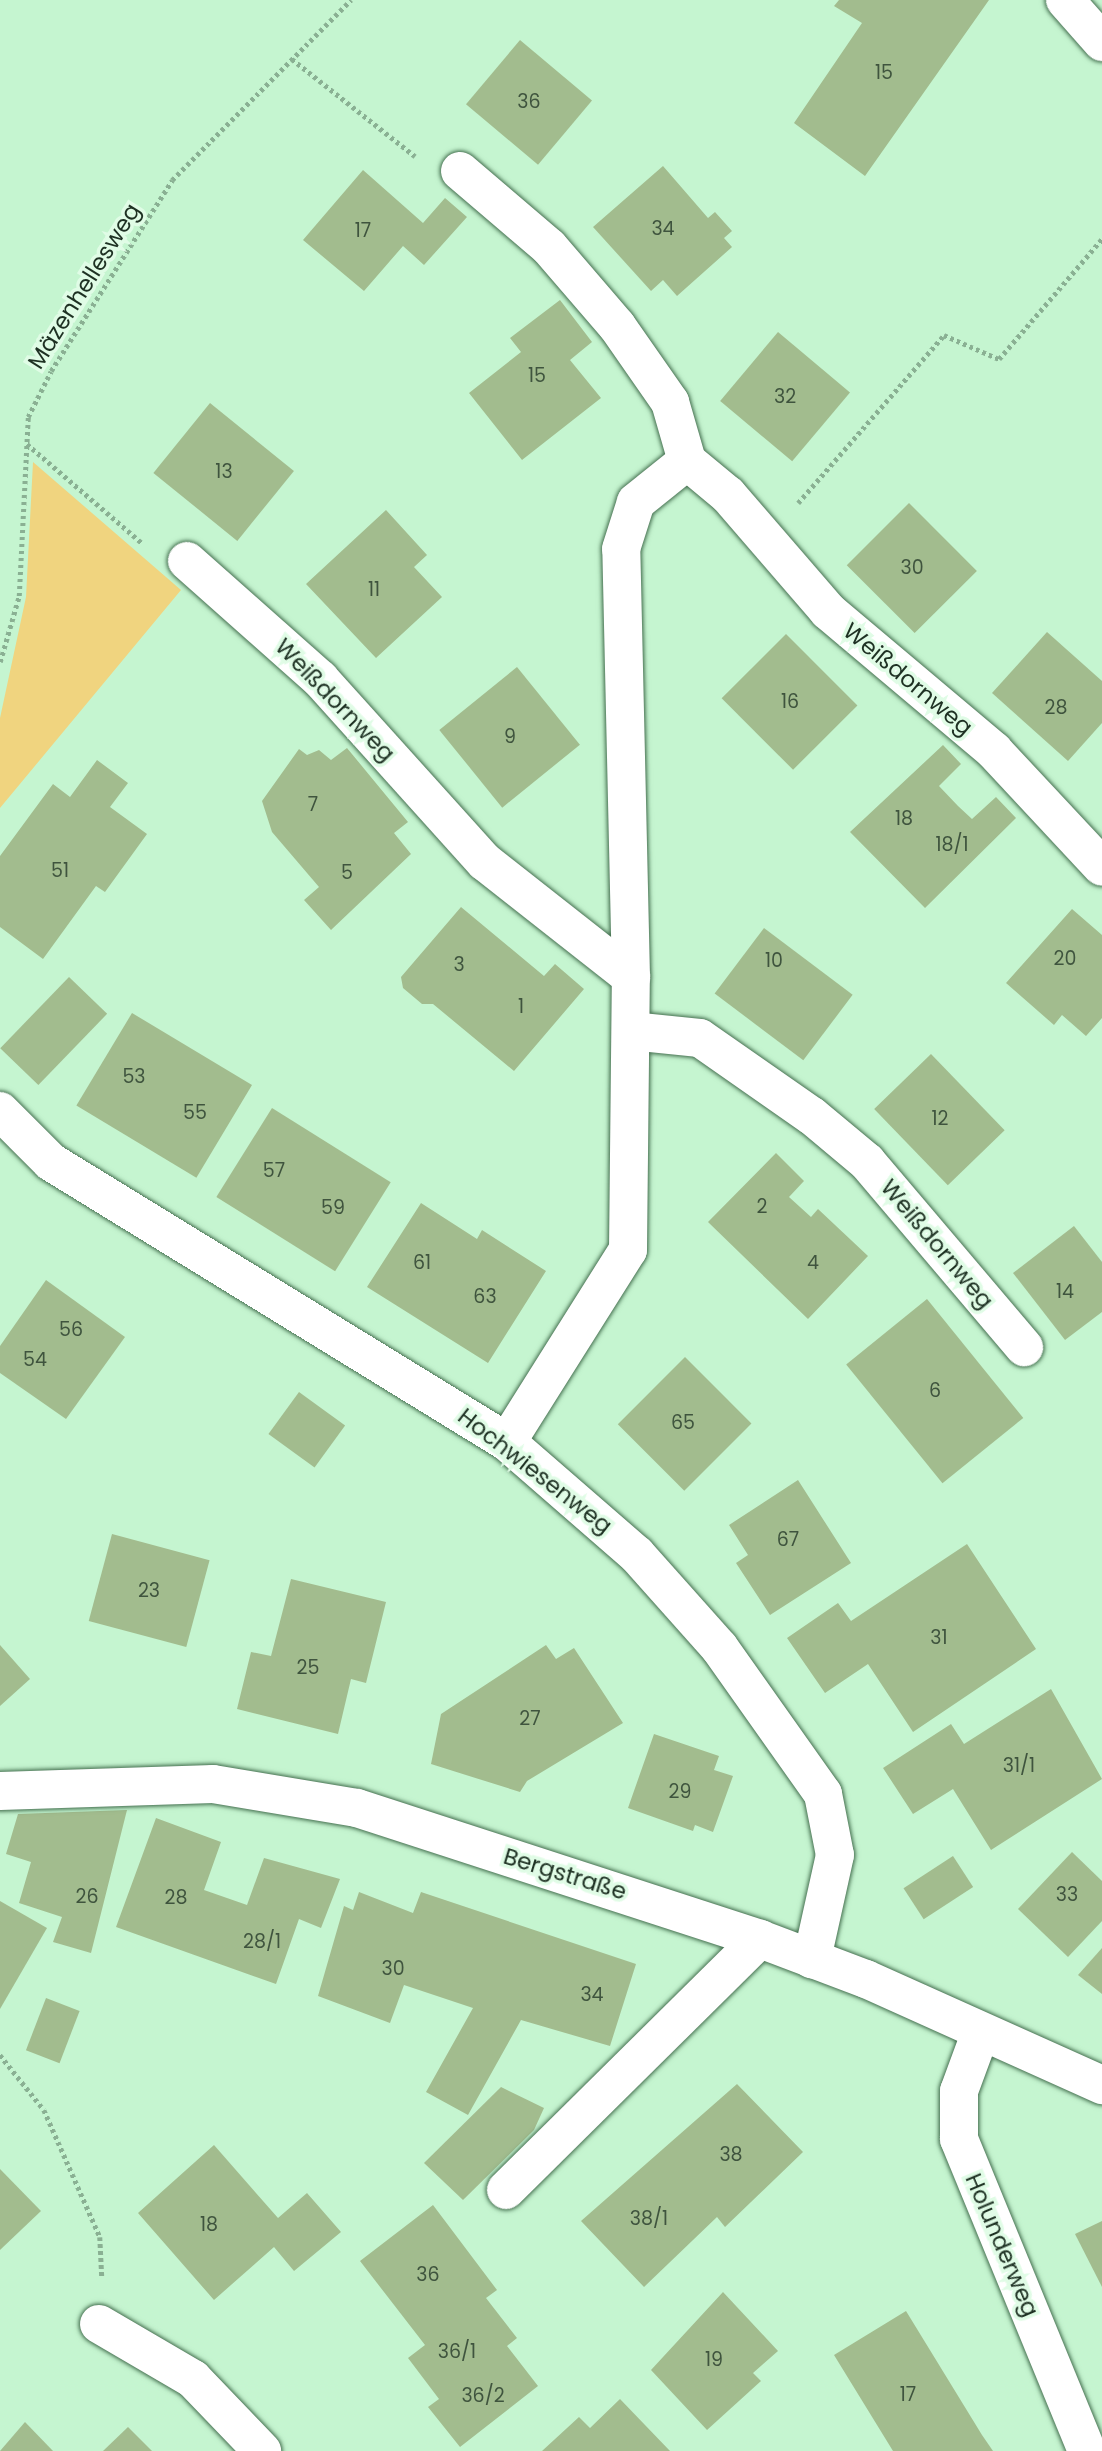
<!DOCTYPE html>
<meta charset="utf-8">
<style>
body{margin:0}
#map{position:relative;width:1102px;height:2451px;overflow:hidden;background:#c5f5d0;font-family:Poppins,sans-serif}
div>[style]{position:absolute}
.green>*{inset:0;background:#f0d47f}
.building>*{inset:0;background:#a2bc8e;transform-origin:0 0}
.path>*{height:4.5px;margin-top:-2.25px;transform-origin:0;background:repeating-linear-gradient(90deg,#8ab093 0 3.5px,transparent 0 7px)}
.roads{filter:drop-shadow(0 0 2px #457050) drop-shadow(0 0 2px #457050)}
.minor>*{height:38px;margin:-19px;padding:0 19px;transform-origin:19px;border-radius:19px;background:#fff}
span{translate:-50% -50%;white-space:nowrap;text-align:center;line-height:1.15;-webkit-text-stroke:7px #e0fce6;paint-order:stroke}
.number-label{font-size:19px;color:#3f543e}
.number-label span{-webkit-text-stroke-width:0}
.street-label{font-size:23px;color:#1e3123}
</style>
<div id="map">
<div class="green">
<div style="clip-path:polygon(33px 462px,181px 590px,0 808px,0 718px,26px 597px)"></div>
</div>
<div class="building">
<div style="clip-path:polygon(839px 0,989px 0,865px 176px,794px 123px,862px 23px,834px 6px)"></div>
<div style="left:520px;top:40px;width:94px;height:84px;rotate:40deg"></div>
<div style="clip-path:polygon(663px 166px,708px 218px,715px 212px,732px 231px,724px 238px,732px 247px,677px 296px,663px 280px,651px 291px,593px 227px)"></div>
<div style="clip-path:polygon(363px 170px,423px 223px,445px 198px,467px 217px,424px 265px,403px 246px,364px 291px,303px 240px)"></div>
<div style="clip-path:polygon(560px 300px,592px 342px,570px 360px,601px 398px,522px 460px,469px 393px,521px 352px,510px 338px)"></div>
<div style="left:778px;top:332px;width:94px;height:90px;rotate:40deg"></div>
<div style="left:210px;top:403px;width:108px;height:90px;rotate:39deg"></div>
<div style="left:909px;top:503px;width:96px;height:88px;rotate:45deg"></div>
<div style="clip-path:polygon(386px 510px,427px 555px,414px 567px,442px 597px,376px 658px,306px 584px)"></div>
<div style="clip-path:polygon(1047px 632px,1102px 681px,1102px 723px,1068px 761px,992px 693px)"></div>
<div style="left:786px;top:634px;width:101px;height:91px;rotate:45deg"></div>
<div style="left:517px;top:667px;width:100px;height:100px;rotate:51deg"></div>
<div style="clip-path:polygon(943px 745px,961px 764px,939px 786px,958px 806px,972px 819px,996px 797px,1016px 818px,925px 908px,850px 832px)"></div>
<div style="clip-path:polygon(347px 748px,408px 822px,394px 833px,411px 854px,331px 930px,304px 900px,319px 887px,272px 832px,262px 801px,299px 749px,307px 755px,319px 750px,331px 760px)"></div>
<div style="clip-path:polygon(97px 760px,128px 783px,110px 807px,147px 834px,105px 892px,96px 886px,43px 959px,0 927px,0 856px,53px 784px,70px 797px)"></div>
<div style="clip-path:polygon(461px 907px,544px 976px,555px 964px,584px 989px,514px 1071px,433px 1004px,422px 1004px,403px 988px,401px 977px)"></div>
<div style="clip-path:polygon(1072px 909px,1102px 935px,1102px 1018px,1086px 1036px,1062px 1015px,1054px 1025px,1006px 983px)"></div>
<div style="left:764px;top:928px;width:111px;height:82px;rotate:37deg"></div>
<div style="left:69px;top:977px;width:53px;height:99px;rotate:44deg"></div>
<div style="left:132px;top:1013px;width:140px;height:108px;rotate:31deg"></div>
<div style="left:931px;top:1054px;width:106px;height:79px;rotate:46deg"></div>
<div style="left:272px;top:1108px;width:140px;height:105px;rotate:32deg"></div>
<div style="clip-path:polygon(776px 1153px,804px 1181px,789px 1197px,811px 1217px,818px 1209px,868px 1256px,808px 1319px,708px 1222px)"></div>
<div style="clip-path:polygon(421px 1203px,477px 1239px,482px 1230px,546px 1271px,488px 1363px,367px 1287px)"></div>
<div style="clip-path:polygon(1074px 1226px,1102px 1262px,1102px 1312px,1065px 1340px,1013px 1273px)"></div>
<div style="clip-path:polygon(46px 1280px,125px 1337px,66px 1419px,0 1373px,0 1346px)"></div>
<div style="left:927px;top:1299px;width:153px;height:104px;rotate:51deg"></div>
<div style="left:685px;top:1357px;width:94px;height:95px;rotate:45deg"></div>
<div style="left:299px;top:1392px;width:57px;height:52px;rotate:36deg"></div>
<div style="clip-path:polygon(798px 1480px,851px 1563px,770px 1615px,736px 1563px,748px 1555px,729px 1525px)"></div>
<div style="left:112px;top:1534px;width:101px;height:90px;rotate:15deg"></div>
<div style="clip-path:polygon(967px 1544px,1036px 1649px,913px 1732px,868px 1664px,825px 1693px,787px 1638px,838px 1603px,851px 1621px)"></div>
<div style="clip-path:polygon(291px 1579px,386px 1602px,366px 1683px,351px 1679px,338px 1734px,237px 1709px,251px 1652px,271px 1656px)"></div>
<div style="clip-path:polygon(0 1645px,30px 1679px,0 1706px)"></div>
<div style="clip-path:polygon(546px 1645px,556px 1659px,574px 1648px,623px 1723px,527px 1781px,520px 1792px,431px 1764px,441px 1714px)"></div>
<div style="clip-path:polygon(1051px 1689px,1102px 1779px,991px 1850px,953px 1789px,913px 1814px,883px 1768px,951px 1724px,964px 1744px)"></div>
<div style="clip-path:polygon(654px 1734px,719px 1756px,714px 1770px,733px 1776px,713px 1832px,695px 1825px,693px 1831px,628px 1808px)"></div>
<div style="clip-path:polygon(127px 1810px,91px 1953px,53px 1942px,62px 1917px,19px 1903px,31px 1862px,6px 1854px,18px 1814px)"></div>
<div style="clip-path:polygon(156px 1818px,221px 1842px,204px 1890px,247px 1905px,264px 1858px,340px 1879px,321px 1928px,299px 1919px,276px 1984px,116px 1927px)"></div>
<div style="clip-path:polygon(1072px 1852px,1102px 1881px,1102px 1921px,1068px 1957px,1018px 1909px)"></div>
<div style="left:953px;top:1856px;width:37px;height:59px;rotate:57deg"></div>
<div style="clip-path:polygon(359px 1892px,413px 1913px,421px 1892px,636px 1964px,610px 2046px,521px 2020px,468px 2115px,426px 2092px,473px 2008px,404px 1985px,390px 2023px,318px 1996px,344px 1906px,353px 1910px)"></div>
<div style="clip-path:polygon(0 1901px,47px 1928px,0 2009px)"></div>
<div style="clip-path:polygon(1102px 1948px,1102px 1994px,1078px 1975px)"></div>
<div style="left:46px;top:1998px;width:36px;height:56px;rotate:21deg"></div>
<div style="clip-path:polygon(737px 2084px,803px 2152px,725px 2227px,717px 2217px,644px 2287px,581px 2221px)"></div>
<div style="clip-path:polygon(501px 2087px,544px 2108px,534px 2130px,463px 2200px,424px 2163px)"></div>
<div style="clip-path:polygon(214px 2145px,278px 2218px,307px 2193px,341px 2232px,294px 2271px,274px 2247px,214px 2300px,138px 2213px)"></div>
<div style="clip-path:polygon(0 2169px,41px 2211px,0 2250px)"></div>
<div style="clip-path:polygon(433px 2205px,497px 2290px,486px 2298px,517px 2338px,507px 2346px,538px 2386px,460px 2447px,428px 2407px,439px 2399px,408px 2358px,425px 2345px,360px 2261px)"></div>
<div style="clip-path:polygon(1102px 2221px,1102px 2287px,1075px 2234px)"></div>
<div style="clip-path:polygon(723px 2292px,778px 2351px,753px 2373px,761px 2381px,707px 2430px,651px 2370px)"></div>
<div style="clip-path:polygon(906px 2311px,982px 2435px,993px 2451px,893px 2451px,834px 2355px)"></div>
<div style="clip-path:polygon(620px 2399px,670px 2451px,542px 2451px,579px 2417px,590px 2428px)"></div>
<div style="clip-path:polygon(25px 2422px,53px 2451px,0 2451px)"></div>
<div style="clip-path:polygon(128px 2427px,152px 2451px,103px 2451px)"></div>
</div>
<div class="path">
<div style="left:292px;top:59px;width:157px;rotate:38.3deg"></div>
<div style="left:27px;top:444px;width:152px;rotate:40.7deg"></div>
<div style="left:798px;top:503px;width:223px;rotate:-49deg"></div>
<div style="left:944px;top:335px;width:60px;rotate:23.6deg"></div>
<div style="left:999px;top:359px;width:158px;rotate:-49.4deg"></div>
<div style="left:0;top:662px;width:69px;rotate:-73.9deg"></div>
<div style="left:19px;top:596px;width:179px;rotate:-87.1deg"></div>
<div style="left:28px;top:417px;width:51px;rotate:-63.4deg"></div>
<div style="left:51px;top:371px;width:226px;rotate:-57.6deg"></div>
<div style="left:172px;top:180px;width:254px;rotate:-45.2deg"></div>
<div style="left:0;top:2055px;width:70px;rotate:51.3deg"></div>
<div style="left:44px;top:2110px;width:139px;rotate:66.2deg"></div>
<div style="left:100px;top:2237px;width:41px;rotate:87.2deg"></div>
</div>
<div class="roads">
<div class="minor">
<div style="left:1065px;top:0;width:56px;rotate:48.6deg"></div>
<div style="left:460px;top:171px;width:117px;rotate:40.5deg"></div>
<div style="left:549px;top:247px;width:104px;rotate:49.3deg"></div>
<div style="left:617px;top:326px;width:93px;rotate:55.1deg"></div>
<div style="left:670px;top:402px;width:61px;rotate:73.9deg"></div>
<div style="left:687px;top:461px;width:53px;rotate:39.7deg"></div>
<div style="left:728px;top:495px;width:153px;rotate:49.2deg"></div>
<div style="left:828px;top:611px;width:217px;rotate:40.1deg"></div>
<div style="left:994px;top:751px;width:158px;rotate:47deg"></div>
<div style="left:187px;top:561px;width:178px;rotate:41.6deg"></div>
<div style="left:320px;top:679px;width:246px;rotate:48deg"></div>
<div style="left:485px;top:862px;width:186px;rotate:38.2deg"></div>
<div style="left:631px;top:1031px;width:69px;rotate:5.8deg"></div>
<div style="left:700px;top:1038px;width:136px;rotate:34.9deg"></div>
<div style="left:812px;top:1116px;width:72px;rotate:39.9deg"></div>
<div style="left:867px;top:1162px;width:243px;rotate:49.7deg"></div>
<div style="left:0;top:1111px;width:72px;rotate:45deg"></div>
<div style="left:51px;top:1162px;width:535px;rotate:31.55deg"></div>
<div style="left:507px;top:1442px;width:172px;rotate:41deg"></div>
<div style="left:637px;top:1555px;width:123px;rotate:48.3deg"></div>
<div style="left:719px;top:1647px;width:180px;rotate:54.7deg"></div>
<div style="left:823px;top:1794px;width:62px;rotate:78.9deg"></div>
<div style="left:835px;top:1855px;width:107px;rotate:102.5deg"></div>
<div style="left:507px;top:1442px;width:227px;rotate:-57.8deg"></div>
<div style="left:628px;top:1250px;width:273px;rotate:-89.4deg"></div>
<div style="left:631px;top:977px;width:428px;rotate:-91.3deg"></div>
<div style="left:621px;top:549px;width:49px;rotate:-72.3deg"></div>
<div style="left:636px;top:502px;width:65px;rotate:-38.8deg"></div>
<div style="left:0;top:1791px;width:213px;rotate:-1.9deg"></div>
<div style="left:213px;top:1784px;width:146px;rotate:9.5deg"></div>
<div style="left:357px;top:1808px;width:424px;rotate:18deg"></div>
<div style="left:760px;top:1939px;width:113px;rotate:20.7deg"></div>
<div style="left:866px;top:1979px;width:259px;rotate:24.2deg"></div>
<div style="left:980px;top:2034px;width:61px;rotate:110.2deg"></div>
<div style="left:959px;top:2091px;width:48px;rotate:90deg"></div>
<div style="left:959px;top:2139px;width:337px;rotate:67.7deg"></div>
<div style="left:506px;top:2190px;width:357px;rotate:-44.7deg"></div>
<div style="left:99px;top:2324px;width:109px;rotate:30.3deg"></div>
<div style="left:193px;top:2379px;width:100px;rotate:46.2deg"></div>
</div>
</div>
<div class="number-label">
<span style="left:884px;top:73px">15</span>
<span style="left:529px;top:102px">36</span>
<span style="left:663px;top:229px">34</span>
<span style="left:363px;top:231px">17</span>
<span style="left:537px;top:376px">15</span>
<span style="left:785px;top:397px">32</span>
<span style="left:224px;top:472px">13</span>
<span style="left:912px;top:568px">30</span>
<span style="left:374px;top:590px">11</span>
<span style="left:790px;top:702px">16</span>
<span style="left:1056px;top:708px">28</span>
<span style="left:510px;top:737px">9</span>
<span style="left:313px;top:805px">7</span>
<span style="left:904px;top:819px">18</span>
<span style="left:952px;top:845px">18/1</span>
<span style="left:60px;top:871px">51</span>
<span style="left:347px;top:873px">5</span>
<span style="left:1065px;top:959px">20</span>
<span style="left:774px;top:961px">10</span>
<span style="left:459px;top:965px">3</span>
<span style="left:521px;top:1007px">1</span>
<span style="left:134px;top:1077px">53</span>
<span style="left:195px;top:1113px">55</span>
<span style="left:940px;top:1119px">12</span>
<span style="left:274px;top:1171px">57</span>
<span style="left:762px;top:1207px">2</span>
<span style="left:333px;top:1208px">59</span>
<span style="left:422px;top:1263px">61</span>
<span style="left:813px;top:1263px">4</span>
<span style="left:1065px;top:1292px">14</span>
<span style="left:485px;top:1297px">63</span>
<span style="left:71px;top:1330px">56</span>
<span style="left:35px;top:1360px">54</span>
<span style="left:935px;top:1391px">6</span>
<span style="left:683px;top:1423px">65</span>
<span style="left:788px;top:1540px">67</span>
<span style="left:149px;top:1591px">23</span>
<span style="left:939px;top:1638px">31</span>
<span style="left:308px;top:1668px">25</span>
<span style="left:530px;top:1719px">27</span>
<span style="left:1019px;top:1766px">31/1</span>
<span style="left:680px;top:1792px">29</span>
<span style="left:1067px;top:1895px">33</span>
<span style="left:87px;top:1897px">26</span>
<span style="left:176px;top:1898px">28</span>
<span style="left:262px;top:1942px">28/1</span>
<span style="left:393px;top:1969px">30</span>
<span style="left:592px;top:1995px">34</span>
<span style="left:731px;top:2155px">38</span>
<span style="left:649px;top:2219px">38/1</span>
<span style="left:209px;top:2225px">18</span>
<span style="left:428px;top:2275px">36</span>
<span style="left:457px;top:2352px">36/1</span>
<span style="left:714px;top:2360px">19</span>
<span style="left:908px;top:2395px">17</span>
<span style="left:483px;top:2396px">36/2</span>
</div>
<div class="street-label">
<span style="left:84px;top:286px;rotate:-58deg">Mäzenhellesweg</span>
<span style="left:908px;top:679px;rotate:40deg">Weißdornweg</span>
<span style="left:335px;top:700px;rotate:46deg">Weißdornweg</span>
<span style="left:937px;top:1244px;rotate:50deg">Weißdornweg</span>
<span style="left:535px;top:1471px;rotate:38deg">Hochwiesenweg</span>
<span style="left:565px;top:1874px;rotate:17deg">Bergstraße</span>
<span style="left:1002px;top:2245px;rotate:67deg">Holunderweg</span>
</div>
</div>
